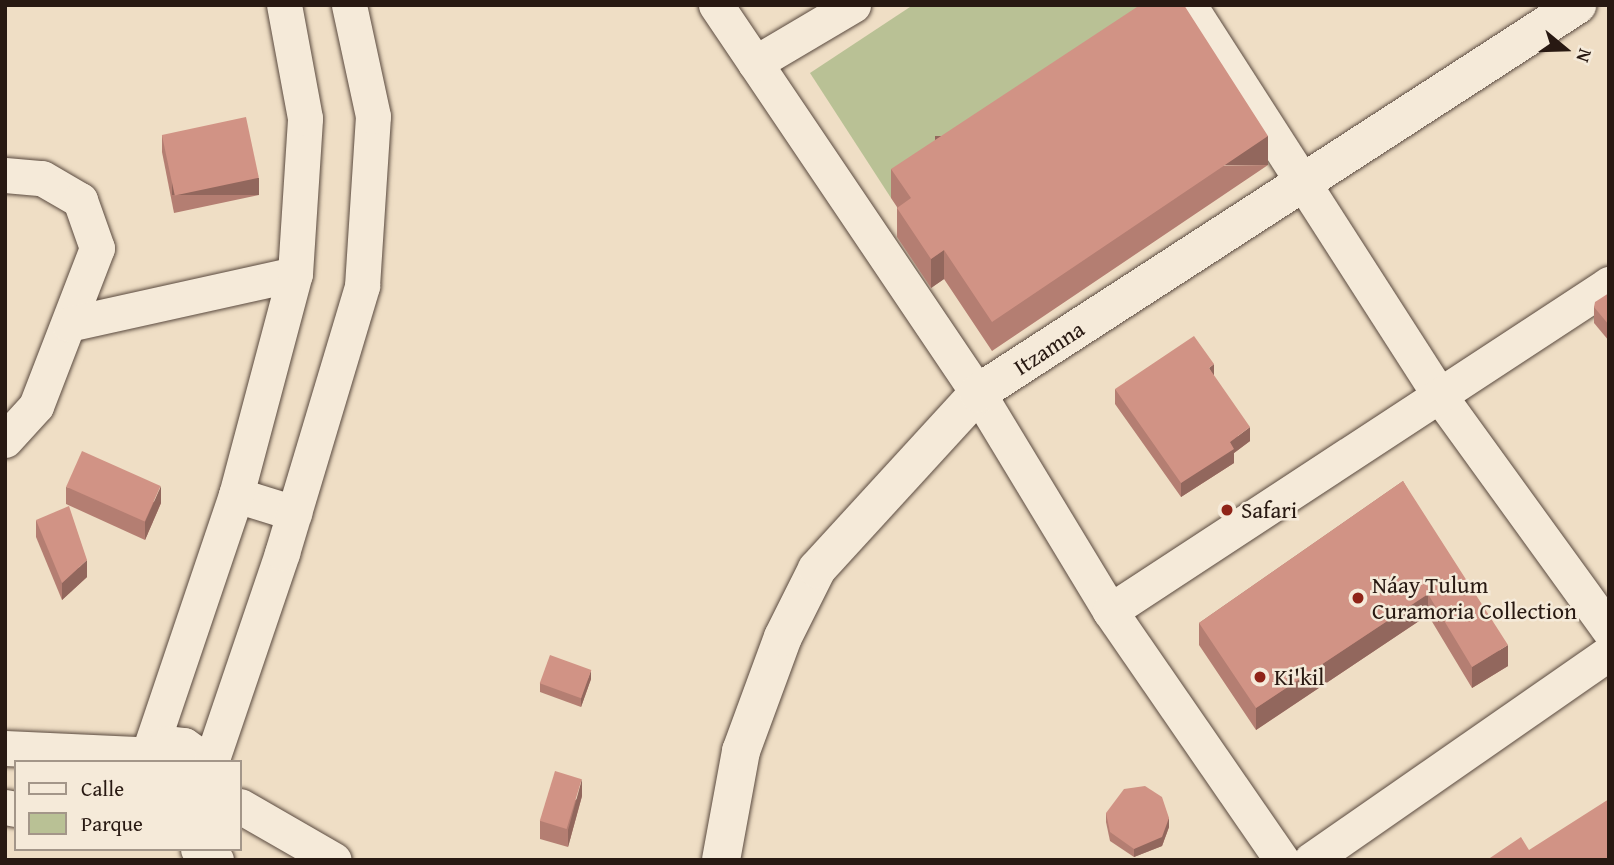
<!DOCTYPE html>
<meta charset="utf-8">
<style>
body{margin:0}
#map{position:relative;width:1614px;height:865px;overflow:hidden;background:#efdec5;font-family:"Gentium Book Plus",serif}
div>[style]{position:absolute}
.green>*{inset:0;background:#b9c195}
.roads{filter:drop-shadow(0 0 2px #5a4a3f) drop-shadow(0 0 2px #5a4a3f)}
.street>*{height:35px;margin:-17.5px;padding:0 17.5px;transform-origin:17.5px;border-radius:17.5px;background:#f5ead9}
.secondary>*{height:38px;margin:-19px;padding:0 19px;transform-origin:19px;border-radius:19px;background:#f5ead9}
.wall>*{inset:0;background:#b47e72}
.shaded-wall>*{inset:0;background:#92675d;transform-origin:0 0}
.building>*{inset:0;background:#d19385;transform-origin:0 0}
.dots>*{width:19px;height:19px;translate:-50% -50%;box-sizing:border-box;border:4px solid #f5ead9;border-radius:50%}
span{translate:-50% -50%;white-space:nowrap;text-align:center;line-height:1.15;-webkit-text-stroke:5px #f5ead9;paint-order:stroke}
.street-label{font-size:23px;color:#281912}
.poi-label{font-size:23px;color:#281912}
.left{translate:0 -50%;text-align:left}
.frame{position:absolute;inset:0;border:7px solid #281912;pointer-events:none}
.legend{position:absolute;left:14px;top:760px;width:228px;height:91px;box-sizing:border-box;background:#f5ead9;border:2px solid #a39689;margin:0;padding:9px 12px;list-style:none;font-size:21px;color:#281912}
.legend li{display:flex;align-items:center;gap:14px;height:35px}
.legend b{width:35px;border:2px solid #a39689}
.north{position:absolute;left:1530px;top:14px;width:70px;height:70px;-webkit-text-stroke:5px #f5ead9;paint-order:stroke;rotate:109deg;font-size:19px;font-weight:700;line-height:28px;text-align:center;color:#281912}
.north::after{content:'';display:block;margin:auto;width:24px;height:32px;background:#281912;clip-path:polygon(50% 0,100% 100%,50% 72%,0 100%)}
</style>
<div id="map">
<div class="green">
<div style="clip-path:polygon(913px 5px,1169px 5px,1174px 12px,891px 198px,810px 73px)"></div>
</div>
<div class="roads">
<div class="street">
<div style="left:716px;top:5px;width:468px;rotate:56deg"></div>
<div style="left:978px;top:393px;width:255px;rotate:58.8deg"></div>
<div style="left:1110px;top:611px;width:303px;rotate:55.4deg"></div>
<div style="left:1189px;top:5px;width:463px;rotate:57.3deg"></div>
<div style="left:1439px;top:395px;width:290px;rotate:54.1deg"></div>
<div style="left:755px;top:63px;width:114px;rotate:-30.6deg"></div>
<div style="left:5px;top:175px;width:37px;rotate:5deg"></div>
<div style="left:42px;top:178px;width:44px;rotate:30.1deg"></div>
<div style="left:80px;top:200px;width:51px;rotate:70.5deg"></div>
<div style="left:97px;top:248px;width:169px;rotate:111.1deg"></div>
<div style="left:36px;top:406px;width:46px;rotate:132.4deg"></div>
<div style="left:69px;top:324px;width:231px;rotate:-12.5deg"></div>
<div style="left:236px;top:495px;width:61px;rotate:17.2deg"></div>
<div style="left:1110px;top:611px;width:597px;rotate:-33.24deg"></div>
<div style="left:151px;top:746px;width:265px;rotate:-71.3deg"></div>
<div style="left:236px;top:495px;width:229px;rotate:-75.1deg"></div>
<div style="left:295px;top:274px;width:156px;rotate:-86.3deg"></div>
<div style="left:305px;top:118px;width:115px;rotate:-100.5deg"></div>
<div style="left:5px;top:748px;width:131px;rotate:2.6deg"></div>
<div style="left:133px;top:757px;width:37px;rotate:-22deg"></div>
<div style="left:167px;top:743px;width:17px;rotate:7deg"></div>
<div style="left:184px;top:745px;width:29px;rotate:35deg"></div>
<div style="left:211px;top:762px;width:221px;rotate:-71.2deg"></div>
<div style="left:282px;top:553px;width:279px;rotate:-73.3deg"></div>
<div style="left:362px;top:286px;width:170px;rotate:-86.3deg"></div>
<div style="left:373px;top:116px;width:114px;rotate:-102.2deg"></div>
<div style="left:240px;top:806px;width:108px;rotate:29.9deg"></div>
<div style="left:5px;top:807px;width:11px;rotate:10deg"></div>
<div style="left:198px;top:849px;width:21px;rotate:31deg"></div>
<div style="left:1311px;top:860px;width:363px;rotate:-34.8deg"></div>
</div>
<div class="secondary">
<div style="left:721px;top:860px;width:111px;rotate:-79.6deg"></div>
<div style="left:741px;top:751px;width:121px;rotate:-69.8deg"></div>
<div style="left:783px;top:637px;width:76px;rotate:-63.4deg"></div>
<div style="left:817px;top:569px;width:239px;rotate:-47.5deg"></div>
<div style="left:978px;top:393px;width:714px;rotate:-32.93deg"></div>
</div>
</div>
<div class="wall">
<div style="clip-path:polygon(162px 135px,259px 195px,174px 213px,162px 152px)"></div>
<div style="clip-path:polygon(1268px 165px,992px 351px,944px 279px,931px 288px,897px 237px,897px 207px,891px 198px,891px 169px)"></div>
<div style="clip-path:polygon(1609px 293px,1609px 341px,1594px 323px,1594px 307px)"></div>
<div style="clip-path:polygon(1115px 389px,1250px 441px,1234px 453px,1234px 463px,1181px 497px,1115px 404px)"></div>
<div style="clip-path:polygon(1403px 481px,1508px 666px,1472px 688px,1428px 615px,1256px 730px,1199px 645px,1199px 623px)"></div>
<div style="clip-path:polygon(66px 487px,161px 503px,145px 540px,66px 504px)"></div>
<div style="clip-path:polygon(36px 520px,87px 577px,62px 600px,36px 537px)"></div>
<div style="clip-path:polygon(591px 679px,581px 707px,540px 692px,540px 683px)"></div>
<div style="clip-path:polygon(582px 796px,568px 847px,540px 839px,540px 821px)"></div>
<div style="clip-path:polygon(1106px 813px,1169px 827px,1162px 846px,1134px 857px,1110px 841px,1106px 822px)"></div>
</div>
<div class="shaded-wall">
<div style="left:1268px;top:136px;width:29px;height:333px;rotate:90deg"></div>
<div style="left:259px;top:178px;width:17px;height:87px;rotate:90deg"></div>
<div style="clip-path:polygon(944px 250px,944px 279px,931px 288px,931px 259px)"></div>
<div style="clip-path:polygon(1214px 364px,1214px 378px,1209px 368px)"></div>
<div style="clip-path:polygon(1250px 427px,1250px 441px,1234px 453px,1234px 463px,1181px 497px,1181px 483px,1230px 442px)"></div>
<div style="clip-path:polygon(161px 486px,161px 503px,145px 540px,145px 522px)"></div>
<div style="clip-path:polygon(87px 560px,87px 577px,62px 600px,62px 583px)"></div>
<div style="clip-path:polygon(1428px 594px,1428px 615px,1256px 730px,1256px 708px)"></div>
<div style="clip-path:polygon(1508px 645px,1508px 666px,1472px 688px,1472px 667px)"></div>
<div style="clip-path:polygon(591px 670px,591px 679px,581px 707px,581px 698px)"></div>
<div style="clip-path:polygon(582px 779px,582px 796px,568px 847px,568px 830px)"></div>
<div style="clip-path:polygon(1169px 818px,1169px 827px,1162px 846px,1134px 857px,1134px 849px)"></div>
</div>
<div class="building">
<div style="clip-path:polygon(1140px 5px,1184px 5px,1268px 136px,992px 322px,944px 250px,931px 259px,897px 208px,911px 198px,891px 169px)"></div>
<div style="left:246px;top:117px;width:62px;height:86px;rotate:78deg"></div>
<div style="clip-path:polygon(1609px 293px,1609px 325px,1594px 307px,1595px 302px)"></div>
<div style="clip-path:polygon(1194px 336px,1214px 364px,1209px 368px,1250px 427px,1230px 442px,1234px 449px,1181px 483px,1115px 389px)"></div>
<div style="left:82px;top:451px;width:86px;height:39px;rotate:24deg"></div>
<div style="clip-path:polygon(1403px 481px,1508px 645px,1472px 667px,1428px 594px,1256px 708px,1199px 623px)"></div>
<div style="clip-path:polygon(69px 506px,87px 560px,62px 583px,36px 520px)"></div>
<div style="left:550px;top:655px;width:44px;height:30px;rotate:20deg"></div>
<div style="left:555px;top:771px;width:28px;height:52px;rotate:17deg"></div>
<div style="clip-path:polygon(1145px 786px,1162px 797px,1169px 818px,1162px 837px,1134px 849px,1110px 832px,1106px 813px,1124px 789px)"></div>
<div style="clip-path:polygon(1609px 799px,1609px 860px,1487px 860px,1521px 837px,1529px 850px)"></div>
</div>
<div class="dots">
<div style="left:1227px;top:510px;background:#8f2418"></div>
<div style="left:1358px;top:598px;background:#8f2418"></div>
<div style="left:1260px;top:677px;background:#8f2418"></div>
</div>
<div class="street-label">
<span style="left:1049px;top:348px;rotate:-33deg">Itzamna</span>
</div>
<div class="poi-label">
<span class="left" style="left:1241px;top:510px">Safari</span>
<span class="left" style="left:1372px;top:598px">Náay Tulum<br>Curamoria Collection</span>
<span class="left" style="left:1274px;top:677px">Ki'kil</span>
</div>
<div class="frame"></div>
<ul class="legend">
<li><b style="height:9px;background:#f5ead9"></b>Calle</li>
<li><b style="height:19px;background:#b9c195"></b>Parque</li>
</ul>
<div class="north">N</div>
</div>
